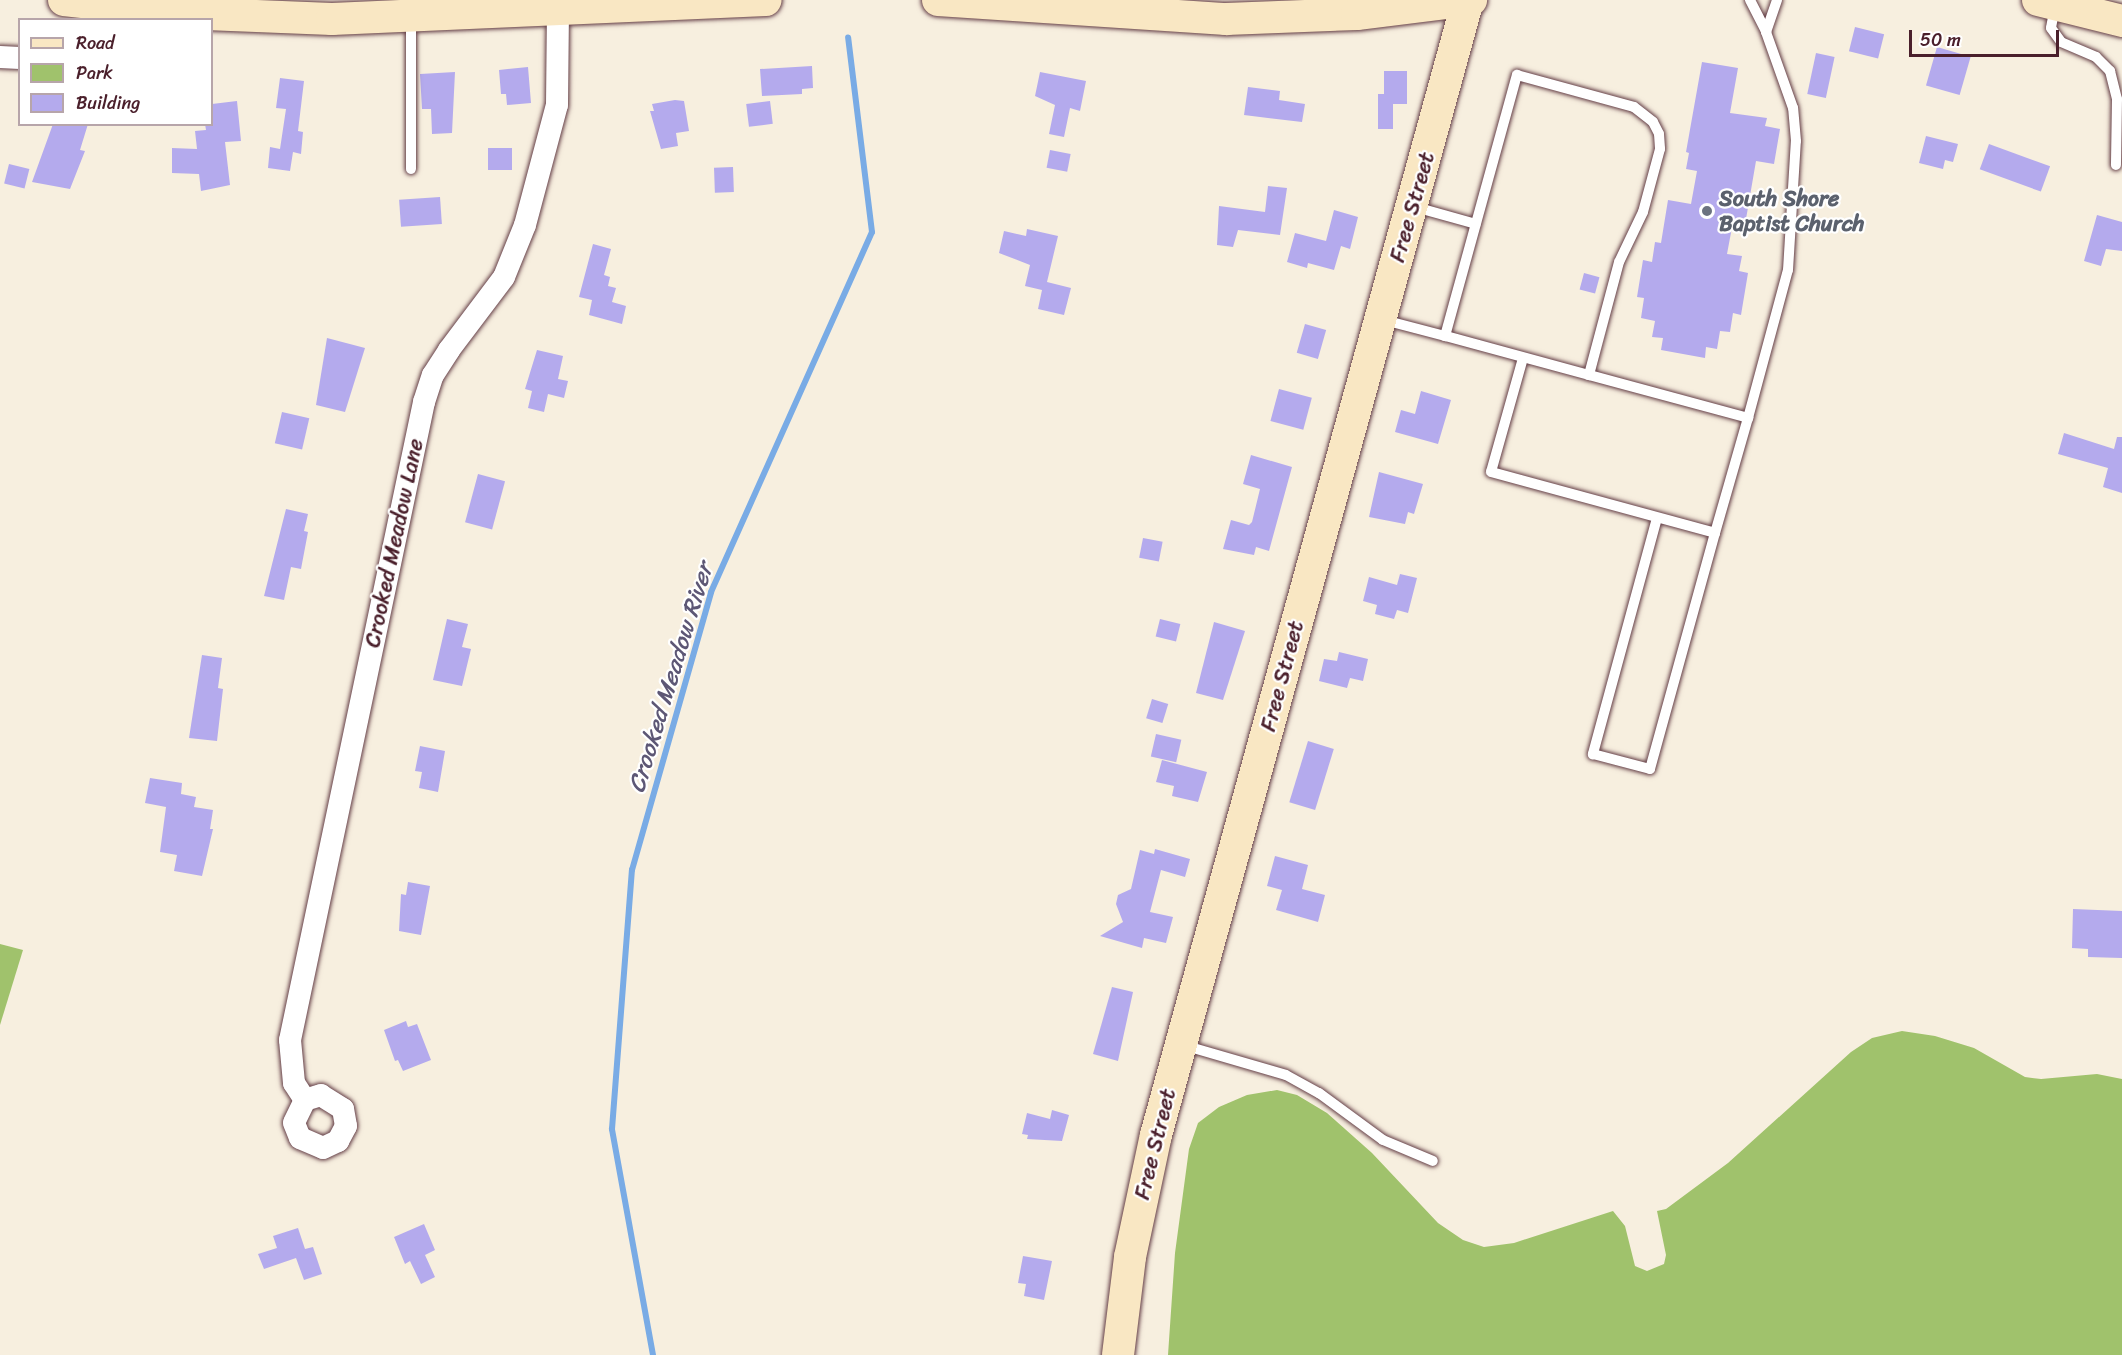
<!DOCTYPE html>
<style>
body{margin:0}
#map{position:relative;width:2122px;height:1355px;overflow:hidden;background:#f7efdf;font-family:Sriracha,sans-serif}
div>[style]{position:absolute}
.green>*{inset:0;background:#a0c26c}
.stream>*{height:6px;margin:-3px;padding:0 3px;transform-origin:3px;border-radius:3px;background:#79abe5}
.building>*{inset:0;background:#b4aaed;transform-origin:0 0}
.roads{filter:drop-shadow(0 0 2px #643e46) drop-shadow(0 0 2px #643e46)}
.lane>*{height:10px;margin:-5px;padding:0 5px;transform-origin:5px;border-radius:5px;background:#fff}
.street>*{height:22px;margin:-11px;padding:0 11px;transform-origin:11px;border-radius:11px;background:#fff}
.secondary>*{height:32px;margin:-16px;padding:0 16px;transform-origin:16px;border-radius:16px;background:#f9e7c3}
.dots>*{width:16px;height:16px;translate:-50% -50%;box-sizing:border-box;border:3px solid #fff;border-radius:50%}
span{translate:-50% -50%;white-space:nowrap;text-align:center;line-height:1.15;-webkit-text-stroke:4.5px #fff;paint-order:stroke}
.worship-label{font-size:22px;color:#5b616d;font-weight:700}
.left{translate:0 -50%;text-align:left}
.street-label{font-size:22px;color:#4a1f2b}
.water-label{font-size:24px;color:#5d5775;font-style:italic}
.legend{position:absolute;left:18px;top:18px;width:195px;height:108px;box-sizing:border-box;background:#fff;border:2px solid #b7a5aa;margin:0;padding:8px 10px;list-style:none;font-size:18px;color:#4a1f2b}
.legend li{display:flex;align-items:center;gap:12px;height:30px}
.legend b{width:30px;border:2px solid #b7a5aa}
.scale{position:absolute;left:1909px;top:30px;width:150px;height:27px;box-sizing:border-box;border:3px solid #4a1f2b;border-top:0;padding-left:8px;font-size:18px;line-height:21px;white-space:nowrap;color:#4a1f2b;-webkit-text-stroke:4px #fff;paint-order:stroke}
</style>
<div id="map">
<div class="green">
<div style="clip-path:polygon(0 944px,23px 950px,0 1025px)"></div>
<div style="clip-path:polygon(1902px 1031px,1935px 1036px,1974px 1048px,2025px 1077px,2041px 1079px,2097px 1074px,2122px 1079px,2122px 1355px,1168px 1355px,1175px 1253px,1189px 1149px,1198px 1123px,1219px 1107px,1247px 1095px,1277px 1090px,1297px 1095px,1327px 1113px,1372px 1153px,1438px 1223px,1463px 1240px,1484px 1247px,1514px 1243px,1613px 1211px,1625px 1226px,1635px 1266px,1647px 1271px,1664px 1264px,1666px 1255px,1657px 1211px,1666px 1209px,1728px 1163px,1851px 1052px,1872px 1038px)"></div>
</div>
<div class="stream">
<div style="left:653px;top:1355px;width:230px;rotate:-100.3deg"></div>
<div style="left:612px;top:1129px;width:260px;rotate:-85.6deg"></div>
<div style="left:632px;top:870px;width:289px;rotate:-74.1deg"></div>
<div style="left:711px;top:592px;width:394px;rotate:-65.9deg"></div>
<div style="left:872px;top:232px;width:196px;rotate:-97deg"></div>
</div>
<div class="building">
<div style="left:1855px;top:27px;width:30px;height:25px;rotate:14deg"></div>
<div style="left:1937px;top:47px;width:35px;height:40px;rotate:16deg"></div>
<div style="left:1816px;top:53px;width:19px;height:42px;rotate:12deg"></div>
<div style="clip-path:polygon(1702px 62px,1738px 68px,1730px 113px,1767px 118px,1765px 126px,1780px 129px,1774px 164px,1756px 161px,1746px 219px,1738px 218px,1737px 223px,1733px 222px,1727px 254px,1742px 256px,1739px 271px,1748px 273px,1741px 315px,1733px 313px,1730px 332px,1720px 331px,1717px 349px,1706px 347px,1705px 358px,1661px 350px,1663px 338px,1652px 337px,1655px 321px,1641px 318px,1644px 298px,1637px 297px,1643px 260px,1652px 262px,1655px 242px,1661px 243px,1668px 200px,1691px 204px,1697px 171px,1686px 169px,1689px 153px,1686px 152px)"></div>
<div style="clip-path:polygon(812px 66px,813px 88px,802px 89px,802px 94px,762px 96px,760px 69px)"></div>
<div style="clip-path:polygon(528px 67px,531px 103px,507px 105px,506px 94px,501px 94px,499px 70px)"></div>
<div style="clip-path:polygon(1384px 71px,1407px 71px,1407px 104px,1393px 104px,1393px 129px,1378px 129px,1378px 94px,1384px 94px)"></div>
<div style="clip-path:polygon(455px 72px,452px 133px,432px 134px,431px 109px,422px 109px,420px 74px)"></div>
<div style="clip-path:polygon(1040px 72px,1086px 81px,1080px 111px,1070px 108px,1064px 137px,1049px 134px,1055px 105px,1035px 96px)"></div>
<div style="clip-path:polygon(280px 78px,304px 81px,298px 131px,303px 132px,301px 154px,293px 152px,290px 171px,268px 168px,270px 147px,280px 149px,286px 109px,276px 108px)"></div>
<div style="clip-path:polygon(1248px 87px,1280px 91px,1279px 100px,1305px 104px,1302px 122px,1244px 115px)"></div>
<div style="clip-path:polygon(675px 100px,684px 101px,689px 131px,676px 133px,678px 146px,661px 149px,650px 111px,654px 111px,652px 104px)"></div>
<div style="clip-path:polygon(237px 101px,241px 141px,225px 142px,230px 185px,201px 191px,199px 174px,172px 173px,172px 148px,197px 149px,195px 131px,206px 130px,205px 124px,212px 124px,212px 104px)"></div>
<div style="left:770px;top:101px;width:23px;height:24px;rotate:83deg"></div>
<div style="clip-path:polygon(53px 124px,88px 124px,80px 150px,85px 151px,70px 189px,32px 182px)"></div>
<div style="clip-path:polygon(1926px 136px,1958px 144px,1953px 162px,1945px 160px,1943px 169px,1919px 163px)"></div>
<div style="left:1989px;top:144px;width:65px;height:27px;rotate:20deg"></div>
<div style="left:512px;top:148px;width:22px;height:24px;rotate:90deg"></div>
<div style="left:1050px;top:150px;width:21px;height:18px;rotate:11deg"></div>
<div style="left:9px;top:164px;width:21px;height:20px;rotate:14deg"></div>
<div style="left:733px;top:167px;width:25px;height:19px;rotate:88deg"></div>
<div style="clip-path:polygon(1268px 186px,1287px 188px,1280px 235px,1238px 230px,1233px 247px,1217px 245px,1219px 206px,1265px 212px)"></div>
<div style="left:440px;top:197px;width:27px;height:41px;rotate:86deg"></div>
<div style="clip-path:polygon(1334px 210px,1358px 217px,1350px 249px,1341px 246px,1334px 270px,1308px 263px,1307px 268px,1287px 262px,1295px 233px,1326px 241px)"></div>
<div style="clip-path:polygon(2097px 215px,2122px 222px,2122px 251px,2106px 249px,2101px 266px,2084px 261px)"></div>
<div style="clip-path:polygon(1027px 229px,1058px 236px,1047px 282px,1071px 288px,1064px 315px,1038px 309px,1042px 290px,1025px 286px,1030px 265px,999px 253px,1004px 231px,1026px 236px)"></div>
<div style="clip-path:polygon(593px 244px,611px 249px,604px 275px,610px 277px,608px 286px,616px 288px,612px 302px,626px 306px,622px 324px,589px 315px,592px 300px,579px 297px)"></div>
<div style="left:1584px;top:273px;width:16px;height:17px;rotate:15deg"></div>
<div style="left:1305px;top:324px;width:22px;height:30px;rotate:16deg"></div>
<div style="clip-path:polygon(327px 338px,365px 348px,345px 412px,316px 405px)"></div>
<div style="clip-path:polygon(537px 350px,563px 356px,558px 379px,568px 381px,564px 398px,548px 394px,544px 412px,528px 408px,532px 391px,525px 389px)"></div>
<div style="left:1279px;top:389px;width:34px;height:33px;rotate:15deg"></div>
<div style="clip-path:polygon(1421px 391px,1451px 400px,1438px 444px,1395px 432px,1401px 410px,1415px 414px)"></div>
<div style="left:282px;top:412px;width:28px;height:32px;rotate:13deg"></div>
<div style="clip-path:polygon(2064px 433px,2114px 449px,2117px 437px,2122px 437px,2122px 493px,2103px 487px,2108px 468px,2058px 454px)"></div>
<div style="clip-path:polygon(1251px 455px,1292px 467px,1269px 551px,1256px 547px,1254px 555px,1223px 549px,1231px 520px,1249px 525px,1252px 522px,1260px 489px,1243px 484px)"></div>
<div style="clip-path:polygon(1379px 472px,1423px 484px,1414px 514px,1408px 512px,1405px 524px,1369px 517px)"></div>
<div style="left:478px;top:474px;width:28px;height:50px;rotate:15deg"></div>
<div style="clip-path:polygon(286px 509px,308px 514px,304px 531px,308px 532px,301px 569px,291px 567px,284px 600px,264px 596px)"></div>
<div style="left:1143px;top:538px;width:20px;height:20px;rotate:11deg"></div>
<div style="clip-path:polygon(1400px 574px,1417px 578px,1408px 613px,1397px 610px,1394px 619px,1375px 614px,1377px 605px,1363px 601px,1369px 577px,1397px 585px)"></div>
<div style="clip-path:polygon(447px 619px,468px 624px,462px 647px,471px 649px,462px 686px,433px 680px)"></div>
<div style="left:1160px;top:619px;width:21px;height:18px;rotate:14deg"></div>
<div style="clip-path:polygon(1214px 622px,1245px 631px,1223px 700px,1196px 693px)"></div>
<div style="clip-path:polygon(1339px 652px,1368px 659px,1363px 681px,1350px 678px,1347px 688px,1319px 681px,1324px 659px,1337px 661px)"></div>
<div style="clip-path:polygon(202px 655px,222px 658px,218px 688px,223px 689px,217px 741px,189px 738px)"></div>
<div style="left:1152px;top:699px;width:17px;height:20px;rotate:17deg"></div>
<div style="left:1156px;top:734px;width:26px;height:23px;rotate:13deg"></div>
<div style="left:1308px;top:741px;width:27px;height:64px;rotate:17deg"></div>
<div style="clip-path:polygon(420px 746px,445px 751px,438px 792px,419px 788px,422px 772px,415px 771px)"></div>
<div style="clip-path:polygon(1162px 760px,1207px 772px,1198px 802px,1172px 796px,1174px 786px,1156px 782px)"></div>
<div style="clip-path:polygon(150px 778px,182px 783px,181px 794px,196px 797px,194px 807px,213px 810px,210px 829px,213px 829px,202px 876px,174px 871px,177px 855px,160px 852px,166px 807px,145px 803px)"></div>
<div style="clip-path:polygon(1155px 849px,1190px 859px,1185px 877px,1161px 870px,1150px 912px,1173px 917px,1166px 943px,1144px 938px,1142px 948px,1100px 936px,1123px 922px,1116px 904px,1118px 895px,1131px 889px,1140px 850px,1154px 854px)"></div>
<div style="clip-path:polygon(1275px 856px,1308px 865px,1302px 889px,1325px 895px,1318px 922px,1276px 910px,1282px 890px,1267px 886px)"></div>
<div style="clip-path:polygon(408px 882px,430px 886px,421px 935px,399px 931px,401px 894px,406px 895px)"></div>
<div style="clip-path:polygon(2073px 909px,2122px 911px,2122px 958px,2088px 957px,2088px 949px,2072px 948px)"></div>
<div style="clip-path:polygon(1112px 987px,1133px 992px,1118px 1061px,1093px 1054px)"></div>
<div style="clip-path:polygon(406px 1021px,408px 1027px,417px 1024px,431px 1060px,403px 1071px,398px 1060px,395px 1061px,384px 1030px)"></div>
<div style="clip-path:polygon(1052px 1110px,1069px 1115px,1062px 1141px,1027px 1139px,1028px 1135px,1022px 1134px,1027px 1113px,1050px 1119px)"></div>
<div style="clip-path:polygon(424px 1224px,435px 1250px,425px 1255px,435px 1277px,421px 1284px,410px 1261px,405px 1264px,394px 1237px)"></div>
<div style="clip-path:polygon(298px 1228px,305px 1249px,313px 1247px,322px 1274px,304px 1280px,296px 1258px,264px 1269px,258px 1254px,277px 1248px,273px 1236px)"></div>
<div style="clip-path:polygon(1023px 1256px,1052px 1261px,1044px 1300px,1024px 1296px,1026px 1284px,1018px 1283px)"></div>
</div>
<div class="roads">
<div class="lane">
<div style="left:1750px;top:0;width:36px;rotate:63deg"></div>
<div style="left:1766px;top:32px;width:34px;rotate:-71deg"></div>
<div style="left:2055px;top:7px;width:21px;rotate:101deg"></div>
<div style="left:2051px;top:28px;width:17px;rotate:54deg"></div>
<div style="left:2061px;top:42px;width:38px;rotate:23deg"></div>
<div style="left:2096px;top:57px;width:20px;rotate:45deg"></div>
<div style="left:2110px;top:71px;width:29px;rotate:76deg"></div>
<div style="left:2117px;top:99px;width:66px;rotate:90.9deg"></div>
<div style="left:411px;top:169px;width:152px;rotate:-90deg"></div>
<div style="left:1415px;top:207px;width:63px;rotate:15.6deg"></div>
<div style="left:1384px;top:320px;width:63px;rotate:14.7deg"></div>
<div style="left:1523px;top:358px;width:118px;rotate:105.7deg"></div>
<div style="left:1491px;top:472px;width:232px;rotate:15.2deg"></div>
<div style="left:1715px;top:533px;width:120px;rotate:-74deg"></div>
<div style="left:1589px;top:375px;width:149px;rotate:-164.8deg"></div>
<div style="left:1445px;top:336px;width:271px;rotate:-74.6deg"></div>
<div style="left:1517px;top:75px;width:121px;rotate:15.3deg"></div>
<div style="left:1634px;top:107px;width:24px;rotate:38deg"></div>
<div style="left:1653px;top:122px;width:13px;rotate:63deg"></div>
<div style="left:1659px;top:134px;width:15px;rotate:86deg"></div>
<div style="left:1660px;top:149px;width:65px;rotate:105.1deg"></div>
<div style="left:1643px;top:212px;width:55px;rotate:115.6deg"></div>
<div style="left:1619px;top:262px;width:117px;rotate:104.9deg"></div>
<div style="left:1589px;top:375px;width:165px;rotate:15.1deg"></div>
<div style="left:1748px;top:418px;width:153px;rotate:-74.9deg"></div>
<div style="left:1788px;top:270px;width:129px;rotate:-86.5deg"></div>
<div style="left:1796px;top:141px;width:33px;rotate:-95deg"></div>
<div style="left:1793px;top:108px;width:81px;rotate:-109.6deg"></div>
<div style="left:1657px;top:518px;width:245px;rotate:105.2deg"></div>
<div style="left:1593px;top:754px;width:59px;rotate:14.7deg"></div>
<div style="left:1650px;top:769px;width:245px;rotate:-74.6deg"></div>
<div style="left:1183px;top:1045px;width:107px;rotate:16.2deg"></div>
<div style="left:1286px;top:1075px;width:38px;rotate:29deg"></div>
<div style="left:1319px;top:1093px;width:79px;rotate:36.3deg"></div>
<div style="left:1383px;top:1140px;width:54px;rotate:22.8deg"></div>
</div>
<div class="street">
<div style="left:0;top:57px;width:20px;rotate:3deg"></div>
<div style="left:305px;top:1100px;width:25px;rotate:116deg"></div>
<div style="left:294px;top:1123px;width:16px;rotate:68deg"></div>
<div style="left:300px;top:1138px;width:25px;rotate:23deg"></div>
<div style="left:323px;top:1148px;width:17px;rotate:-25deg"></div>
<div style="left:338px;top:1141px;width:17px;rotate:-62deg"></div>
<div style="left:346px;top:1126px;width:17px;rotate:-100deg"></div>
<div style="left:343px;top:1109px;width:26px;rotate:-148deg"></div>
<div style="left:321px;top:1095px;width:17px;rotate:163deg"></div>
<div style="left:305px;top:1100px;width:20px;rotate:-123deg"></div>
<div style="left:294px;top:1083px;width:43px;rotate:-95.3deg"></div>
<div style="left:290px;top:1040px;width:652px;rotate:-78.14deg"></div>
<div style="left:424px;top:402px;width:28px;rotate:-72deg"></div>
<div style="left:433px;top:375px;width:30px;rotate:-57deg"></div>
<div style="left:449px;top:350px;width:91px;rotate:-53deg"></div>
<div style="left:504px;top:277px;width:56px;rotate:-68deg"></div>
<div style="left:525px;top:225px;width:124px;rotate:-75.1deg"></div>
<div style="left:557px;top:105px;width:96px;rotate:-89.4deg"></div>
</div>
<div class="secondary">
<div style="left:64px;top:0;width:118px;rotate:6.3deg"></div>
<div style="left:181px;top:13px;width:151px;rotate:2.3deg"></div>
<div style="left:332px;top:19px;width:434px;rotate:-2.5deg"></div>
<div style="left:938px;top:0;width:289px;rotate:3.8deg"></div>
<div style="left:1226px;top:19px;width:131px;rotate:-2.2deg"></div>
<div style="left:1357px;top:14px;width:115px;rotate:-7deg"></div>
<div style="left:2038px;top:0;width:87px;rotate:14deg"></div>
<div style="left:1118px;top:1355px;width:99px;rotate:-83deg"></div>
<div style="left:1130px;top:1257px;width:125px;rotate:-78deg"></div>
<div style="left:1156px;top:1135px;width:1177px;rotate:-74.63deg"></div>
</div>
</div>
<div class="dots">
<div style="left:1707px;top:211px;background:#6b7280"></div>
</div>
<div class="worship-label">
<span class="left" style="left:1719px;top:211px">South Shore<br>Baptist Church</span>
</div>
<div class="street-label">
<span style="left:1412px;top:207px;rotate:-74deg">Free Street</span>
<span style="left:394px;top:543px;rotate:-78deg">Crooked Meadow Lane</span>
<span style="left:1282px;top:676px;rotate:-75deg">Free Street</span>
<span style="left:1155px;top:1144px;rotate:-76deg">Free Street</span>
</div>
<div class="water-label">
<span style="left:671px;top:678px;rotate:-73deg">Crooked Meadow River</span>
</div>
<ul class="legend">
<li><b style="height:8px;background:#f9e7c3"></b>Road</li>
<li><b style="height:16px;background:#a0c26c"></b>Park</li>
<li><b style="height:16px;background:#b4aaed"></b>Building</li>
</ul>
<div class="scale">50 m</div>
</div>
